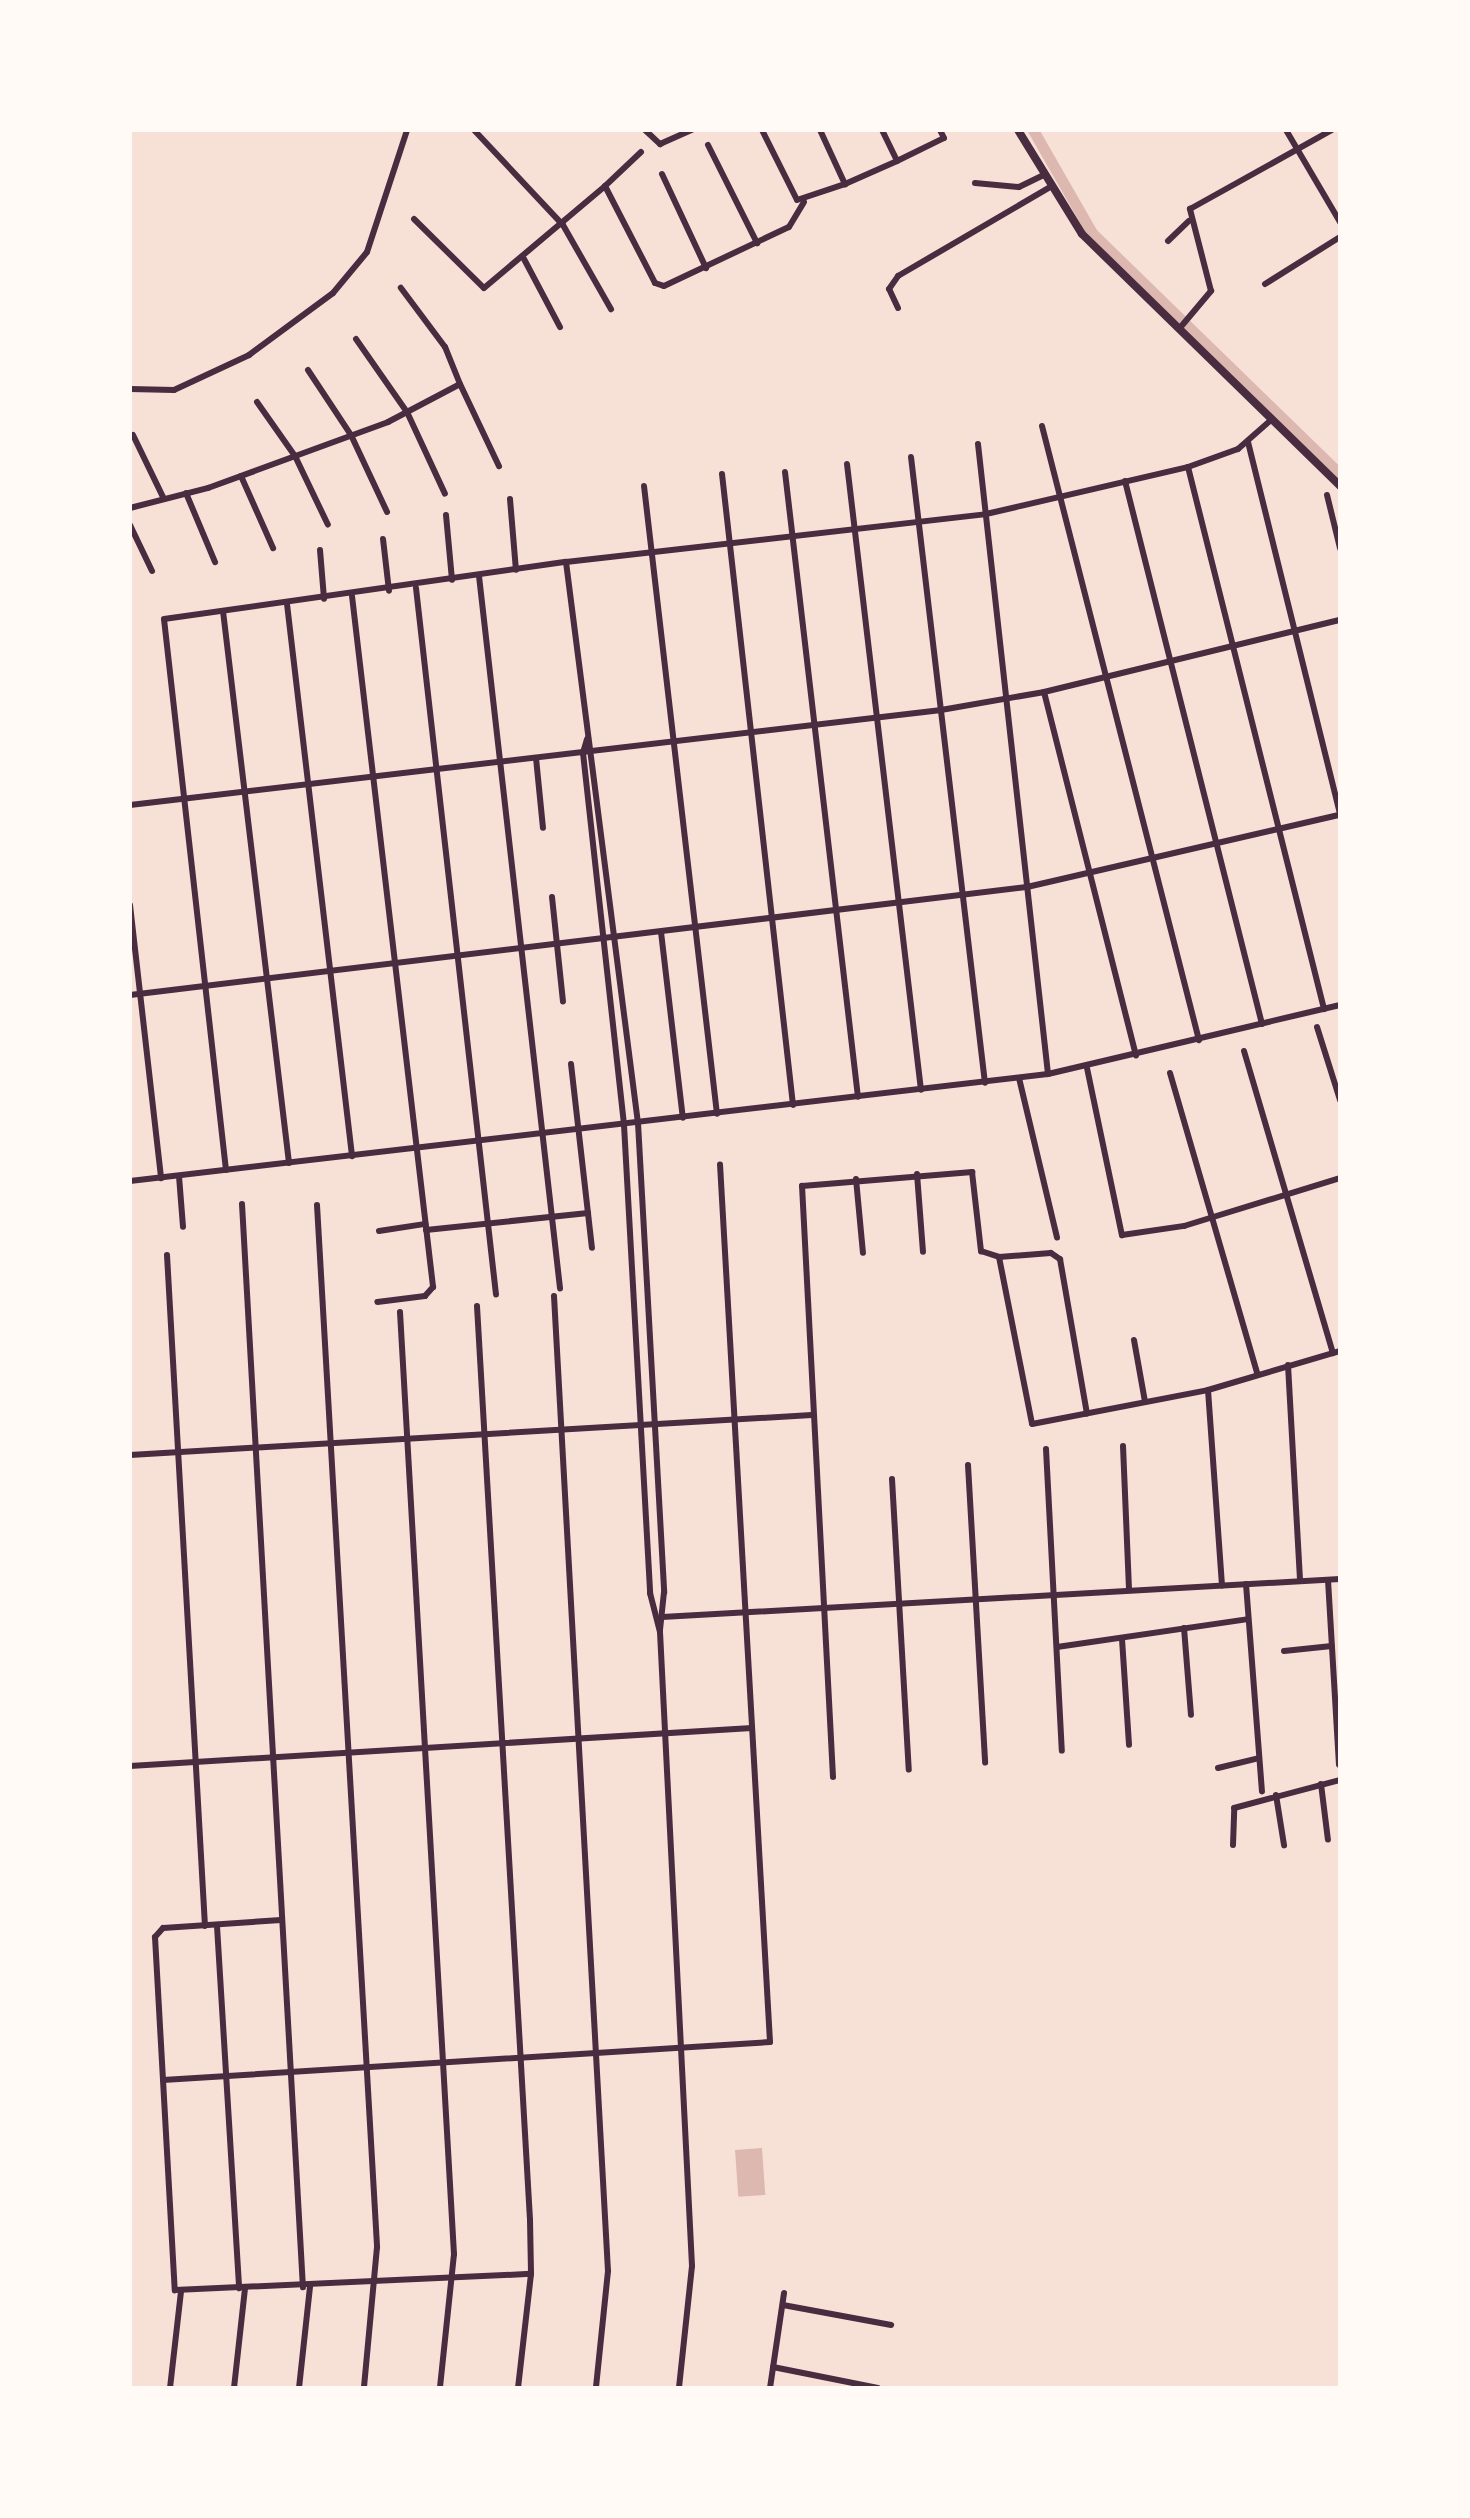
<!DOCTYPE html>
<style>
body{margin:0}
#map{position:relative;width:1470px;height:2518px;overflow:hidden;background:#f7e1d7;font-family:Karla,sans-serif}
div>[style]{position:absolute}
.water>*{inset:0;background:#dcb8b0;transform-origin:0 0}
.canal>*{height:11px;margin:-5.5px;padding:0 5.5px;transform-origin:5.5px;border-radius:5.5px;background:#dcb8b0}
.minor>*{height:6px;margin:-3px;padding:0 3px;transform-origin:3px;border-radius:3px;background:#4a2c40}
.tertiary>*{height:8px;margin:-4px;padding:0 4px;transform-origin:4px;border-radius:4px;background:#4a2c40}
span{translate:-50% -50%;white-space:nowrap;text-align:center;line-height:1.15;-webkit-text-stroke:10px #fffaf5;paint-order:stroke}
.frame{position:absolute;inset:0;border:132px solid #fffaf5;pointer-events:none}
</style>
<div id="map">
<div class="water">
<div style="left:762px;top:2148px;width:47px;height:27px;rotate:86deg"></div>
</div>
<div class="canal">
<div style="left:1033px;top:130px;width:119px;rotate:60.2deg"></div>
<div style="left:1092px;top:233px;width:346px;rotate:44.2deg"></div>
</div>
<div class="minor">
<div style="left:474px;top:130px;width:130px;rotate:46.9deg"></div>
<div style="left:563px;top:225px;width:97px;rotate:60.3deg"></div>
<div style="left:645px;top:130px;width:21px;rotate:43deg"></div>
<div style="left:660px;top:144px;width:35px;rotate:-24deg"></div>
<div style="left:762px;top:130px;width:78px;rotate:63.4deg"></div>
<div style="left:797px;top:200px;width:51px;rotate:-18.4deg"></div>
<div style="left:820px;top:130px;width:60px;rotate:65.2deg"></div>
<div style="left:845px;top:184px;width:57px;rotate:-23.9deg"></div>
<div style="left:882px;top:130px;width:34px;rotate:64deg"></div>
<div style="left:897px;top:161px;width:52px;rotate:-26.1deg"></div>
<div style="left:944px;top:138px;width:9px;rotate:-117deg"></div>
<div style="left:1286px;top:130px;width:107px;rotate:59.6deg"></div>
<div style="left:708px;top:145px;width:110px;rotate:63.4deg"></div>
<div style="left:641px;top:152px;width:50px;rotate:136.6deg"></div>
<div style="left:605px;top:186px;width:109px;rotate:62.7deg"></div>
<div style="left:655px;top:283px;width:9px;rotate:18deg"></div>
<div style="left:664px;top:286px;width:138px;rotate:-25.3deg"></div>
<div style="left:789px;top:227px;width:29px;rotate:-59deg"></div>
<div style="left:662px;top:174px;width:104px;rotate:64.9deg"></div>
<div style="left:975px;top:183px;width:44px;rotate:5.2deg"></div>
<div style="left:1019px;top:187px;width:28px;rotate:-26deg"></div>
<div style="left:414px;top:219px;width:98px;rotate:44.6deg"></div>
<div style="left:484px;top:288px;width:158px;rotate:-40.1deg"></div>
<div style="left:1168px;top:241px;width:29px;rotate:-44deg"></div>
<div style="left:524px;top:259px;width:77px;rotate:62.1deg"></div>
<div style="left:1265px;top:284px;width:89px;rotate:-32.1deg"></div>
<div style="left:898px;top:308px;width:21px;rotate:-115deg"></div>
<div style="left:889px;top:289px;width:16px;rotate:-55deg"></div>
<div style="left:898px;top:276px;width:178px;rotate:-30.3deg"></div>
<div style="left:1179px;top:329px;width:50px;rotate:-49.9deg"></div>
<div style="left:1211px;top:291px;width:85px;rotate:-104.4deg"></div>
<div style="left:1190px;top:209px;width:162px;rotate:-29.1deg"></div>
<div style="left:356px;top:339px;width:89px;rotate:55.1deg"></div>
<div style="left:407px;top:412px;width:90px;rotate:65.1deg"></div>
<div style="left:308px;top:370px;width:78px;rotate:56.5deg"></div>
<div style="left:351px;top:435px;width:85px;rotate:64.9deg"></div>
<div style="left:460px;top:384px;width:91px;rotate:64.6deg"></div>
<div style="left:130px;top:389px;width:44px;rotate:1.3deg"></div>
<div style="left:174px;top:390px;width:83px;rotate:-25deg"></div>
<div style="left:249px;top:355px;width:104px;rotate:-36.4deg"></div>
<div style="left:333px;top:293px;width:53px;rotate:-50.3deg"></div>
<div style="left:367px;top:252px;width:128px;rotate:-71.8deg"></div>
<div style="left:257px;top:402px;width:66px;rotate:54.9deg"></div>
<div style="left:295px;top:456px;width:76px;rotate:64.4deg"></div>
<div style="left:1042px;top:426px;width:634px;rotate:75.66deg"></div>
<div style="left:133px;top:435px;width:71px;rotate:64.2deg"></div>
<div style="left:1248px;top:442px;width:384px;rotate:76.1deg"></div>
<div style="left:978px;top:444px;width:634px;rotate:83.66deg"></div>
<div style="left:911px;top:457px;width:630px;rotate:83.26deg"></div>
<div style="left:847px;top:464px;width:630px;rotate:83.26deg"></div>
<div style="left:1188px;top:467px;width:559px;rotate:75.91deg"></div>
<div style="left:785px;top:472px;width:629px;rotate:83.34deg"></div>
<div style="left:722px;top:474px;width:635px;rotate:83.58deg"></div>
<div style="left:241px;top:476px;width:79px;rotate:66deg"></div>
<div style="left:1125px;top:481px;width:560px;rotate:75.84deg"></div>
<div style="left:644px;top:486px;width:632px;rotate:83.37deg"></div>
<div style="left:186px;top:493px;width:75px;rotate:67.2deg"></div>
<div style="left:1327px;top:495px;width:55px;rotate:76.2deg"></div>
<div style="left:510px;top:499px;width:71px;rotate:85.2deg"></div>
<div style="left:130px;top:508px;width:81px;rotate:-14.4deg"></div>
<div style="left:208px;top:488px;width:192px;rotate:-20.1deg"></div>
<div style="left:388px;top:422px;width:81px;rotate:-27.8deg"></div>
<div style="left:460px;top:384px;width:40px;rotate:-112deg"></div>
<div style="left:445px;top:347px;width:74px;rotate:-126.7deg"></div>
<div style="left:446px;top:515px;width:65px;rotate:84.7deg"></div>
<div style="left:130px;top:525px;width:51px;rotate:64.4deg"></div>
<div style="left:383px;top:539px;width:52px;rotate:83.4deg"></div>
<div style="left:320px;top:550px;width:49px;rotate:85.3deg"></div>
<div style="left:566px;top:562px;width:566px;rotate:82.69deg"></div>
<div style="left:638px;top:1123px;width:470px;rotate:86.8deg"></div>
<div style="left:664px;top:1592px;width:38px;rotate:96deg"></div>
<div style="left:479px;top:576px;width:717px;rotate:83.51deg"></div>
<div style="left:416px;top:588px;width:711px;rotate:83.54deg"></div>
<div style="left:352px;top:596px;width:696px;rotate:83.31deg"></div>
<div style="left:433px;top:1287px;width:12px;rotate:132deg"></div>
<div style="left:425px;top:1296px;width:48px;rotate:172.9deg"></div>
<div style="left:287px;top:604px;width:556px;rotate:83.28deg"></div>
<div style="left:223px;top:611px;width:556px;rotate:83.18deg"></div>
<div style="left:1044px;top:692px;width:375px;rotate:75.8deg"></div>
<div style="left:587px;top:739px;width:15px;rotate:106deg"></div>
<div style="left:583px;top:753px;width:374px;rotate:83.7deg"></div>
<div style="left:624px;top:1125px;width:469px;rotate:86.8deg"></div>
<div style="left:650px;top:1593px;width:40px;rotate:75.6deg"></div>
<div style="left:660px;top:1632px;width:635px;rotate:87.11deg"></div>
<div style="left:692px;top:2266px;width:123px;rotate:96.1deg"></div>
<div style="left:536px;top:758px;width:70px;rotate:84.3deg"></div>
<div style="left:130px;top:805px;width:817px;rotate:-6.68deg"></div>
<div style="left:941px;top:710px;width:105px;rotate:-9.9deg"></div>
<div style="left:1044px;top:692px;width:305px;rotate:-13.7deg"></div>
<div style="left:552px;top:897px;width:105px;rotate:84deg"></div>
<div style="left:130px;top:905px;width:275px;rotate:83.5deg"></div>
<div style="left:661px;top:932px;width:187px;rotate:83.3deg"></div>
<div style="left:130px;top:995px;width:903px;rotate:-6.87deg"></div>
<div style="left:1027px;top:887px;width:321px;rotate:-13deg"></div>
<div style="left:1317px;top:1027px;width:77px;rotate:72.5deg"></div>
<div style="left:1244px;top:1051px;width:315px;rotate:73.6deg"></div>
<div style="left:571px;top:1064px;width:185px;rotate:83.5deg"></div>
<div style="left:1087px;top:1068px;width:171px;rotate:78.2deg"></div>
<div style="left:1122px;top:1235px;width:63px;rotate:-8.3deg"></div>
<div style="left:1184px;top:1226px;width:163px;rotate:-17.1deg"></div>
<div style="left:1170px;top:1073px;width:312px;rotate:73.8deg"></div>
<div style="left:1019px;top:1078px;width:164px;rotate:76.6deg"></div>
<div style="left:226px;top:1170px;width:554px;rotate:-96.42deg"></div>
<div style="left:164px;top:619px;width:406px;rotate:-8.1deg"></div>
<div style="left:566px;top:562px;width:423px;rotate:-6.5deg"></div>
<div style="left:986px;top:514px;width:207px;rotate:-13.1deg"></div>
<div style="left:1188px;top:467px;width:53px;rotate:-19.8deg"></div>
<div style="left:1238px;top:449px;width:44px;rotate:-41.3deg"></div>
<div style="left:917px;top:1174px;width:78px;rotate:85.6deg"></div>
<div style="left:179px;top:1176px;width:51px;rotate:85.5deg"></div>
<div style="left:856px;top:1179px;width:74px;rotate:84.6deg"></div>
<div style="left:130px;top:1181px;width:924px;rotate:-6.65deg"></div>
<div style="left:1048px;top:1074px;width:300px;rotate:-13.3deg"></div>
<div style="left:242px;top:1204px;width:1085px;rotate:86.78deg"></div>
<div style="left:317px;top:1205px;width:1044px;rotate:86.7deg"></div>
<div style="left:377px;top:2247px;width:142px;rotate:95.3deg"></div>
<div style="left:426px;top:1230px;width:163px;rotate:-6deg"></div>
<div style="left:379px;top:1231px;width:47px;rotate:-8.7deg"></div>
<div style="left:167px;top:1255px;width:672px;rotate:86.76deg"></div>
<div style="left:999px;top:1257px;width:52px;rotate:-4.4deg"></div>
<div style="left:1051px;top:1253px;width:11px;rotate:34deg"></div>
<div style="left:1060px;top:1259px;width:157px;rotate:80.1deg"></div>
<div style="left:554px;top:1296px;width:976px;rotate:86.83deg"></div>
<div style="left:608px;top:2271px;width:118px;rotate:95.9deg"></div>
<div style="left:477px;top:1306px;width:916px;rotate:86.68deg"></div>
<div style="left:530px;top:2220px;width:54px;rotate:88.9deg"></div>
<div style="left:531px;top:2274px;width:115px;rotate:96.5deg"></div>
<div style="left:400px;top:1312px;width:944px;rotate:86.72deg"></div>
<div style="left:454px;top:2254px;width:135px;rotate:96deg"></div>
<div style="left:1134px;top:1340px;width:63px;rotate:79.9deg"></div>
<div style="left:1288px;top:1365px;width:216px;rotate:86.8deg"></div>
<div style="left:1208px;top:1390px;width:196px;rotate:85.9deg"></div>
<div style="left:1123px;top:1446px;width:144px;rotate:87.6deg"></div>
<div style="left:1046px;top:1449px;width:302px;rotate:87deg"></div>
<div style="left:130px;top:1455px;width:683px;rotate:-3.36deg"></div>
<div style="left:968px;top:1465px;width:298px;rotate:86.7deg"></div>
<div style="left:892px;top:1479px;width:291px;rotate:86.7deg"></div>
<div style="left:1328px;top:1580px;width:185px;rotate:86.6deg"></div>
<div style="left:1246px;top:1584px;width:208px;rotate:85.6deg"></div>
<div style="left:662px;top:1617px;width:679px;rotate:-3.21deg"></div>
<div style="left:1184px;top:1628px;width:87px;rotate:85.4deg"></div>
<div style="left:1122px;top:1639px;width:106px;rotate:86.2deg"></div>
<div style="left:1057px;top:1647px;width:193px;rotate:-8.3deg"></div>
<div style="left:1284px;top:1651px;width:48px;rotate:-5.9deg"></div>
<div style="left:130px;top:1766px;width:623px;rotate:-3.5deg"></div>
<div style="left:1218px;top:1768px;width:42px;rotate:-13.7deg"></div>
<div style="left:833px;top:1777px;width:592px;rotate:-93deg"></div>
<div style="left:802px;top:1186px;width:171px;rotate:-4.7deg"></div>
<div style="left:972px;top:1172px;width:80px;rotate:83.5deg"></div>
<div style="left:981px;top:1251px;width:19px;rotate:18deg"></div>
<div style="left:999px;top:1257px;width:170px;rotate:78.8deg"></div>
<div style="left:1032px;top:1424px;width:179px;rotate:-10.9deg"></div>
<div style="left:1208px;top:1390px;width:138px;rotate:-16.5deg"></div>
<div style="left:1321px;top:1784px;width:56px;rotate:82.9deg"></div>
<div style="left:1276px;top:1795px;width:51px;rotate:80.9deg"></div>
<div style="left:1233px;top:1845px;width:37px;rotate:-88deg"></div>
<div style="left:1234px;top:1808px;width:110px;rotate:-14.8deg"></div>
<div style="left:281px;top:1920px;width:118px;rotate:176.1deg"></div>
<div style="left:163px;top:1928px;width:12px;rotate:132deg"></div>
<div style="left:155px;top:1937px;width:354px;rotate:86.8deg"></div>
<div style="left:175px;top:2290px;width:356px;rotate:-2.6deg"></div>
<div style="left:217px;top:1926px;width:363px;rotate:86.5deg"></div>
<div style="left:163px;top:2080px;width:608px;rotate:-3.58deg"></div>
<div style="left:770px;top:2042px;width:879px;rotate:-93.26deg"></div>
<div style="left:783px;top:2305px;width:110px;rotate:10.5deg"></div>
<div style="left:773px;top:2367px;width:107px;rotate:11.3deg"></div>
<div style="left:170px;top:2388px;width:97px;rotate:-83.5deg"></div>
<div style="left:234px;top:2388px;width:101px;rotate:-83.7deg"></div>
<div style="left:299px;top:2388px;width:102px;rotate:-83.8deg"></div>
<div style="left:770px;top:2388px;width:96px;rotate:-81.6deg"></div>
</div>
<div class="tertiary">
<div style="left:1018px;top:130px;width:122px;rotate:58.4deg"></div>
<div style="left:1082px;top:234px;width:361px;rotate:44.3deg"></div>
</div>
<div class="frame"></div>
</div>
